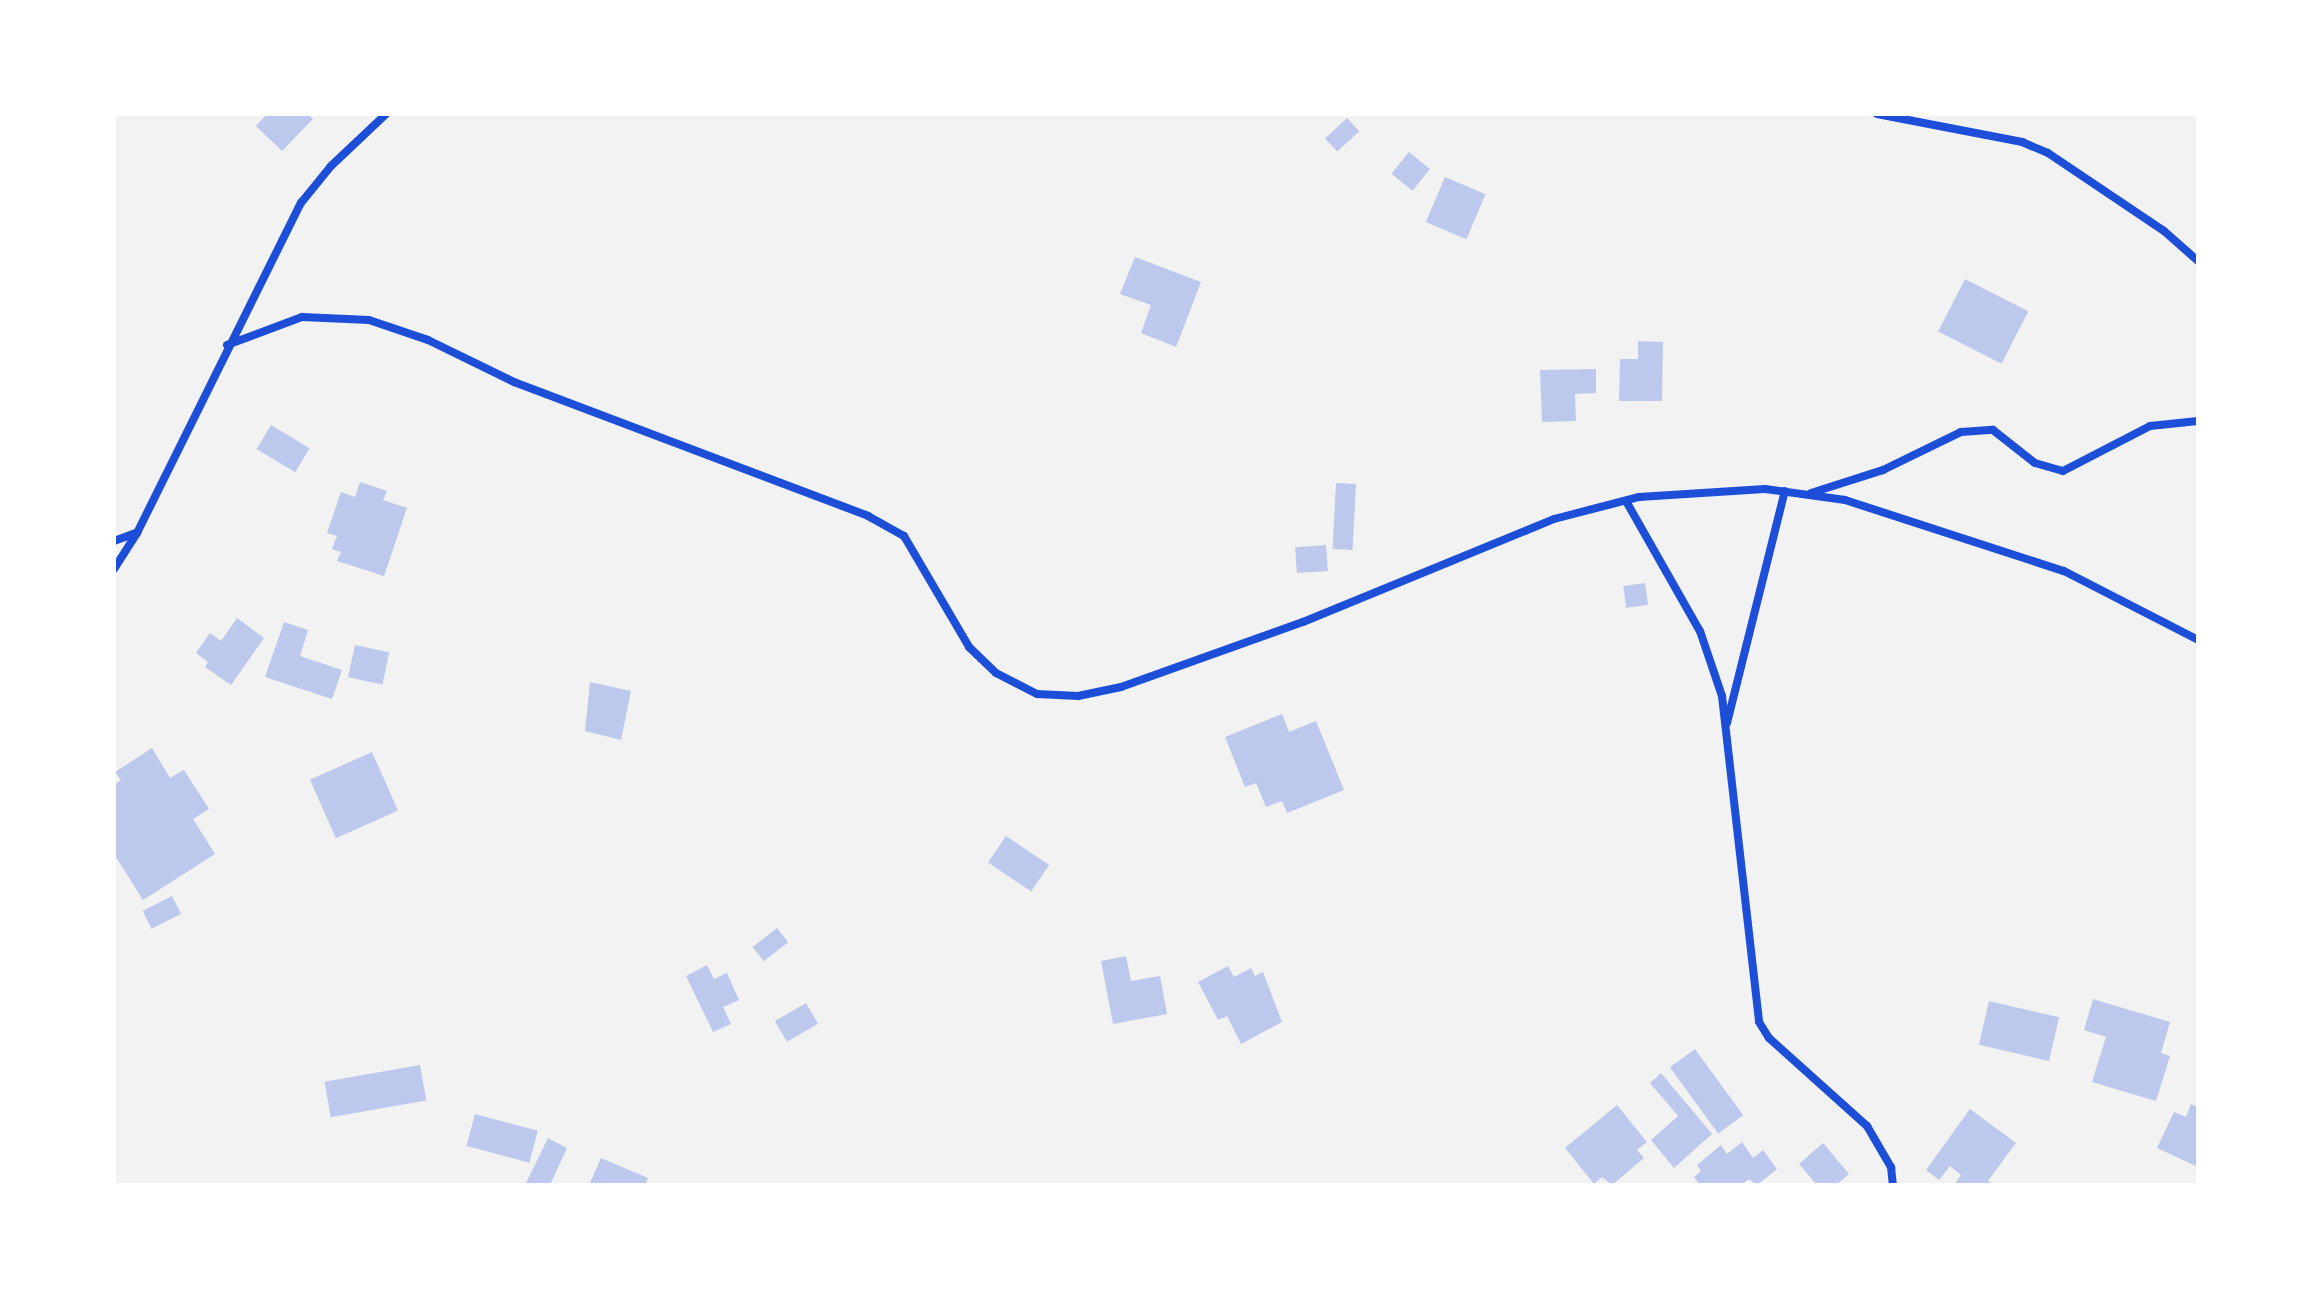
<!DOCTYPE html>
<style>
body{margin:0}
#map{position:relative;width:2312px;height:1299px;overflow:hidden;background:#f2f2f2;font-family:"Fira Sans Condensed",sans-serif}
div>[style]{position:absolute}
.building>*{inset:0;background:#bdc9ec;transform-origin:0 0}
.minor>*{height:8px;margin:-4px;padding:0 4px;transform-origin:4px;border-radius:4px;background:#1d4ed8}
span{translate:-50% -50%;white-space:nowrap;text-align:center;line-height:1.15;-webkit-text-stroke:8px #fff;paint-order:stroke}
.frame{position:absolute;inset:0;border:116px solid #fff;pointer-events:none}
</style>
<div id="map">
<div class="building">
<div style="clip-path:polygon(267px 114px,308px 114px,313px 119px,282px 151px,256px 126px)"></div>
<div style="left:1347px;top:118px;width:18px;height:30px;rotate:47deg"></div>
<div style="left:1409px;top:152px;width:27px;height:28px;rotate:39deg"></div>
<div style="left:1445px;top:177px;width:44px;height:49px;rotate:23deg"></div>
<div style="clip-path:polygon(1135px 257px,1201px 282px,1176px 347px,1141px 333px,1151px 305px,1120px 294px)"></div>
<div style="left:1965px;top:279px;width:71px;height:59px;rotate:27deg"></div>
<div style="clip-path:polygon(1638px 341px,1663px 342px,1662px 401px,1619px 401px,1620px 359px,1638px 359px)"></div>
<div style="clip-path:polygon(1596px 369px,1596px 393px,1575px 394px,1576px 421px,1542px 422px,1540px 370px)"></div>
<div style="left:271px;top:425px;width:45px;height:28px;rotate:31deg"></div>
<div style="clip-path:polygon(360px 482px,387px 491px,383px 500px,407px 508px,384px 576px,337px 561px,341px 552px,332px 549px,337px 536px,327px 533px,341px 492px,355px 497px)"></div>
<div style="left:1336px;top:483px;width:20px;height:66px;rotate:3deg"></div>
<div style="left:1326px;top:545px;width:26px;height:31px;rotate:86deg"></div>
<div style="left:1645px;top:583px;width:22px;height:22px;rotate:82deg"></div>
<div style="clip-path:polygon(237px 618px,264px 638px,231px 685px,205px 667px,208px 662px,196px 653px,210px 633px,221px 641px)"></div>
<div style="clip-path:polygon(284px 622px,308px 630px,300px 656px,342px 670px,332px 699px,265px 677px)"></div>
<div style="left:355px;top:645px;width:35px;height:33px;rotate:12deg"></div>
<div style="clip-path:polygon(590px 682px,631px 691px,621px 740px,585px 731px)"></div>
<div style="clip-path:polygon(1282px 714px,1289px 732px,1316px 721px,1344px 790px,1287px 813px,1282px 801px,1266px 807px,1256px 783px,1245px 787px,1225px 737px)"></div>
<div style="clip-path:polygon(152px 748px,170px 778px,184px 770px,209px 809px,193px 819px,215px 854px,143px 900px,114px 854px,114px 785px,121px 780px,115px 772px)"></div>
<div style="left:372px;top:752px;width:64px;height:68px;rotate:66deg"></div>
<div style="left:1006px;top:836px;width:52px;height:32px;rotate:34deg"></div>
<div style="left:172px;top:896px;width:20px;height:33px;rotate:63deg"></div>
<div style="left:777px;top:928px;width:18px;height:31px;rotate:52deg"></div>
<div style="clip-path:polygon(1126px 956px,1131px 981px,1160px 976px,1167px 1014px,1113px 1024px,1101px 961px)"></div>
<div style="clip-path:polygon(707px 965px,714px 979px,727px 973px,739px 1000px,723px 1007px,731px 1024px,713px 1032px,686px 976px)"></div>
<div style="clip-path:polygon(1228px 966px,1234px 977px,1251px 968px,1255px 976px,1263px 972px,1282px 1022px,1241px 1044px,1227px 1016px,1218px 1020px,1198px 982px)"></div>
<div style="clip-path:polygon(2093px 999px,2170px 1022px,2161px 1053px,2170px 1056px,2156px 1101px,2092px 1082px,2106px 1037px,2084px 1030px)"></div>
<div style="left:1989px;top:1001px;width:72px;height:45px;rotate:13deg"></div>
<div style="left:806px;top:1003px;width:24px;height:36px;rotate:60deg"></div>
<div style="left:1695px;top:1049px;width:82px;height:31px;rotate:54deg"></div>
<div style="left:420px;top:1065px;width:36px;height:97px;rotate:80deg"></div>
<div style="clip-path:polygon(1661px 1073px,1712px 1134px,1674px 1168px,1651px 1140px,1678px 1116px,1650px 1083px)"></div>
<div style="clip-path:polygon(2191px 1104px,2198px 1107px,2198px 1167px,2157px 1148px,2174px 1112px,2186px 1117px)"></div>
<div style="clip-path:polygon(1617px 1105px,1647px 1142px,1637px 1150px,1644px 1158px,1612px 1185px,1602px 1177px,1594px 1184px,1565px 1148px)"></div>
<div style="clip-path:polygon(1970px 1109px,2016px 1143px,1988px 1181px,1994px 1185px,1954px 1185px,1961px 1175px,1950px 1166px,1939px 1180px,1926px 1170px)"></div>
<div style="left:475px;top:1114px;width:65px;height:33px;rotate:15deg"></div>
<div style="clip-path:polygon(548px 1138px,567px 1148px,550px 1185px,525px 1185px)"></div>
<div style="clip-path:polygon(1742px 1142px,1753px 1158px,1763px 1150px,1777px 1169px,1757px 1185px,1749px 1179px,1741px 1185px,1700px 1185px,1694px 1177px,1701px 1171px,1697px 1165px,1721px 1145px,1727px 1154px)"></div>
<div style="clip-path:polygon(1823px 1143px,1849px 1174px,1836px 1185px,1817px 1185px,1799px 1164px)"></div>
<div style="clip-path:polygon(601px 1158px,648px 1178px,645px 1185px,589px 1185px)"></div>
</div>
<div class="minor">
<div style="left:1877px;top:114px;width:148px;rotate:10.9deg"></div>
<div style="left:2022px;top:142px;width:28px;rotate:23deg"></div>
<div style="left:2048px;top:153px;width:140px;rotate:33.9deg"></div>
<div style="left:2164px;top:231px;width:45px;rotate:41.4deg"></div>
<div style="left:227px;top:345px;width:80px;rotate:-20.5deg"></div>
<div style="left:302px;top:317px;width:67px;rotate:2.6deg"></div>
<div style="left:369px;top:320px;width:62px;rotate:18.7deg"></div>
<div style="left:428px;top:340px;width:96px;rotate:26deg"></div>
<div style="left:514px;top:382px;width:379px;rotate:20.7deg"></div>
<div style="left:868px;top:516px;width:41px;rotate:29.1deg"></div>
<div style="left:904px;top:536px;width:129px;rotate:59.6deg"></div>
<div style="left:969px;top:647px;width:37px;rotate:44deg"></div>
<div style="left:996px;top:673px;width:46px;rotate:27.1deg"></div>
<div style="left:1037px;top:694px;width:41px;rotate:2.8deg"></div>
<div style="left:1078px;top:696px;width:44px;rotate:-11.8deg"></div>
<div style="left:1121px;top:687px;width:193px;rotate:-19.7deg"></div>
<div style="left:1303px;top:622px;width:271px;rotate:-22.3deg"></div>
<div style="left:1554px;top:519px;width:88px;rotate:-14.5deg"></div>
<div style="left:1639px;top:497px;width:126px;rotate:-3.6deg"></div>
<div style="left:1765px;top:489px;width:81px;rotate:7.8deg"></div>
<div style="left:1845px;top:500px;width:230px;rotate:18deg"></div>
<div style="left:2064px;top:571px;width:151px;rotate:27.2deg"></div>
<div style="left:1811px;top:493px;width:76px;rotate:-17.7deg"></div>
<div style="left:1883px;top:470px;width:87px;rotate:-26deg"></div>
<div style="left:1961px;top:432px;width:32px;rotate:-4deg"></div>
<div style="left:1993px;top:430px;width:53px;rotate:38.2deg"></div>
<div style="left:2035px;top:463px;width:29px;rotate:16deg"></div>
<div style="left:2063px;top:471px;width:98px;rotate:-27.3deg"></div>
<div style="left:2150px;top:426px;width:48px;rotate:-5.9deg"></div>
<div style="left:1626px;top:501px;width:150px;rotate:60.4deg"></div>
<div style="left:1700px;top:631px;width:69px;rotate:71.3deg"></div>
<div style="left:1722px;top:696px;width:328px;rotate:83.5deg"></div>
<div style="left:1759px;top:1022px;width:19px;rotate:58deg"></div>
<div style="left:1769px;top:1038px;width:132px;rotate:41.9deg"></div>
<div style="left:1867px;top:1126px;width:48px;rotate:59.7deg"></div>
<div style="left:1891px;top:1167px;width:18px;rotate:84deg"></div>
<div style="left:114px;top:541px;width:23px;rotate:-20deg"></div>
<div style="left:114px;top:569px;width:43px;rotate:-57.4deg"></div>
<div style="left:137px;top:533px;width:369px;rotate:-63.6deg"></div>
<div style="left:301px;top:203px;width:48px;rotate:-51deg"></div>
<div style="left:331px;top:166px;width:76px;rotate:-43.4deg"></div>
<div style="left:1727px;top:723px;width:239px;rotate:-76deg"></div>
</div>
<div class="frame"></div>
</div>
